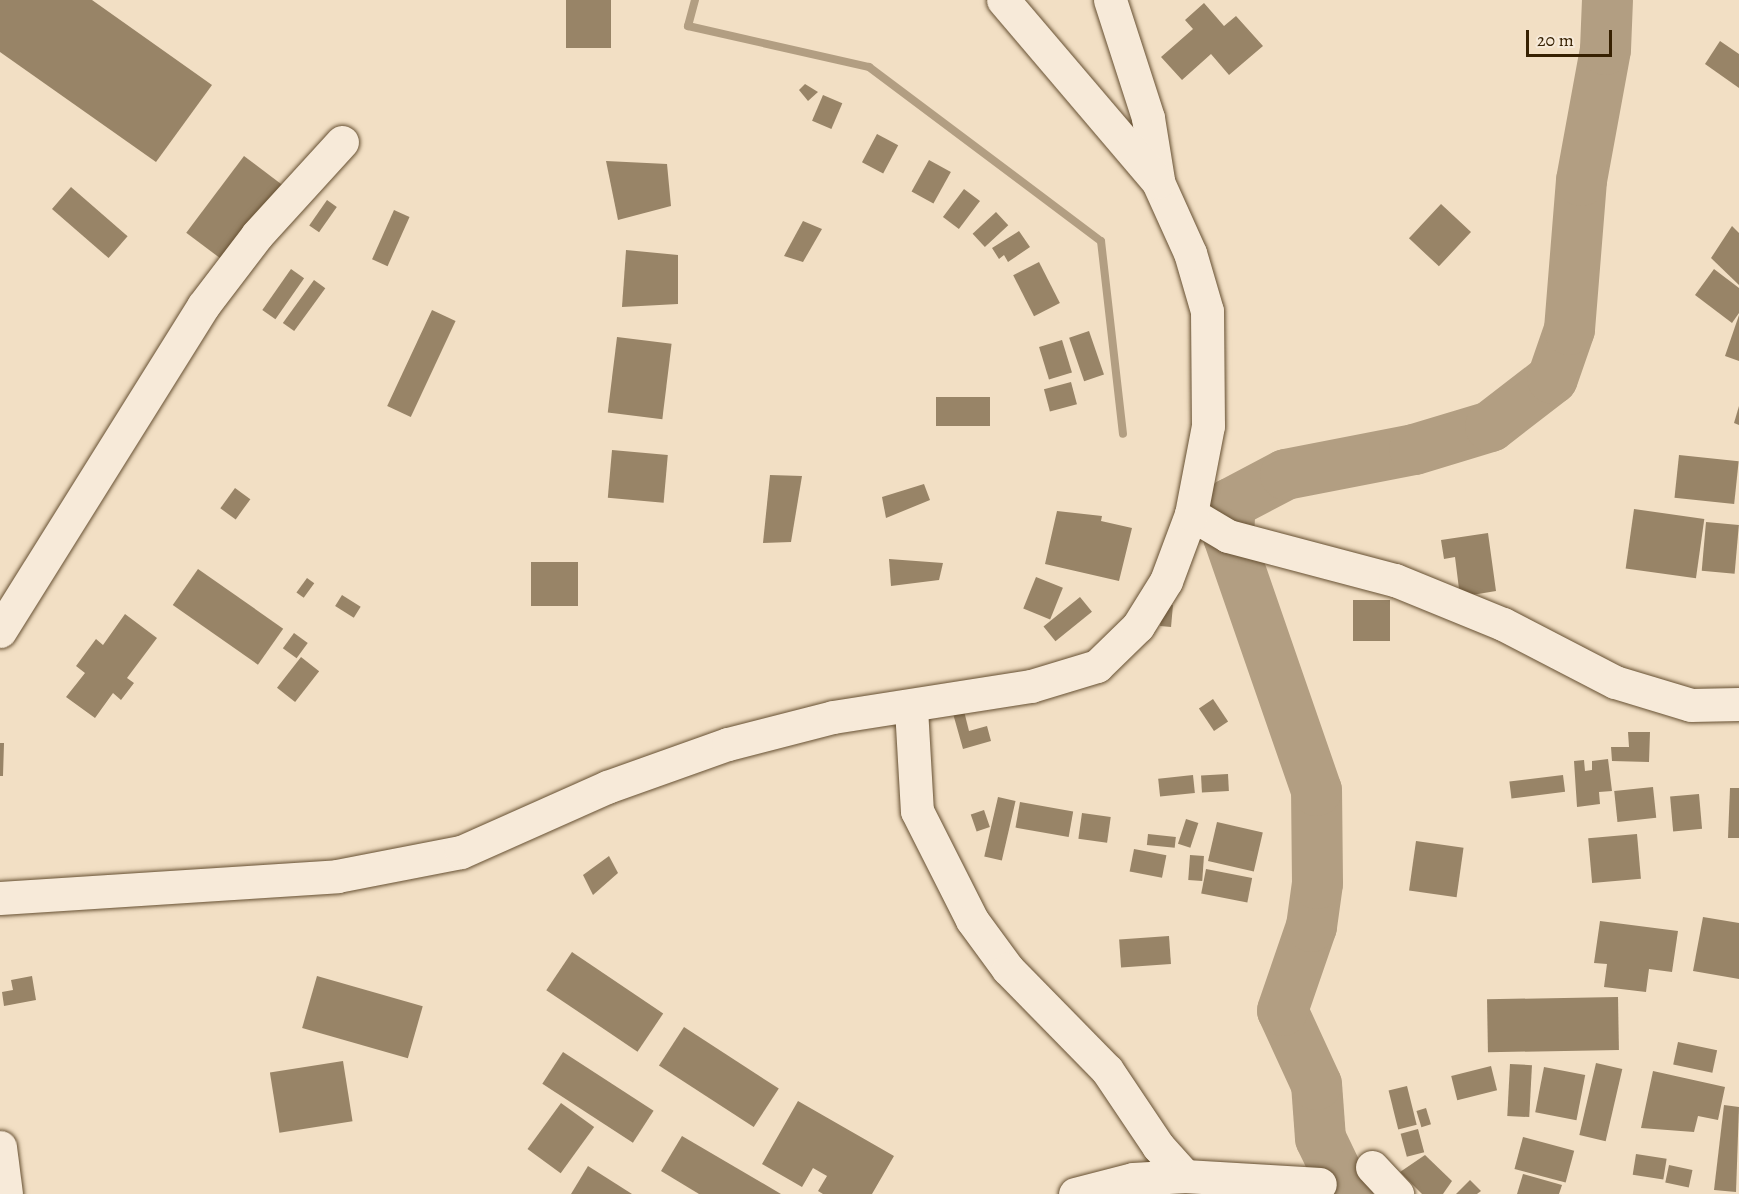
<!DOCTYPE html>
<style>
body{margin:0}
#map{position:relative;width:1739px;height:1194px;overflow:hidden;background:#f2dfc4;font-family:Alegreya,serif}
div>[style]{position:absolute}
.stream>*{height:8px;margin:-4px;padding:0 4px;transform-origin:4px;border-radius:4px;background:#b29e82}
.river>*{height:51px;margin:-25.5px;padding:0 25.5px;transform-origin:25.5px;border-radius:25.5px;background:#b29e82}
.building>*{inset:0;background:#988467;transform-origin:0 0}
.roads{filter:drop-shadow(0 0 2px #665032) drop-shadow(0 0 2px #665032)}
.minor>*{height:33px;margin:-16.5px;padding:0 16.5px;transform-origin:16.5px;border-radius:16.5px;background:#f7ead9}
span{translate:-50% -50%;white-space:nowrap;text-align:center;line-height:1.15;-webkit-text-stroke:4.5px #f7ead9;paint-order:stroke}
.scale{position:absolute;left:1526px;top:30px;width:86px;height:27px;box-sizing:border-box;border:3px solid #372102;border-top:0;padding-left:8px;font-size:18px;line-height:21px;white-space:nowrap;color:#372102;-webkit-text-stroke:4px #f7ead9;paint-order:stroke}
</style>
<div id="map">
<div class="stream">
<div style="left:695px;top:0;width:27px;rotate:105deg"></div>
<div style="left:688px;top:26px;width:186px;rotate:12.8deg"></div>
<div style="left:869px;top:67px;width:290px;rotate:36.9deg"></div>
<div style="left:1101px;top:241px;width:194px;rotate:83.5deg"></div>
</div>
<div class="river">
<div style="left:1347px;top:1194px;width:62px;rotate:-115.7deg"></div>
<div style="left:1320px;top:1138px;width:54px;rotate:-94.2deg"></div>
<div style="left:1316px;top:1084px;width:81px;rotate:-114.7deg"></div>
<div style="left:1282px;top:1010px;width:89px;rotate:-71deg"></div>
<div style="left:1311px;top:926px;width:43px;rotate:-82.1deg"></div>
<div style="left:1317px;top:883px;width:93px;rotate:-90.6deg"></div>
<div style="left:1316px;top:790px;width:269px;rotate:-109.1deg"></div>
<div style="left:1228px;top:536px;width:33px;rotate:-87deg"></div>
<div style="left:1230px;top:503px;width:62px;rotate:-27.8deg"></div>
<div style="left:1285px;top:474px;width:131px;rotate:-11deg"></div>
<div style="left:1414px;top:449px;width:79px;rotate:-16.8deg"></div>
<div style="left:1490px;top:426px;width:78px;rotate:-37.7deg"></div>
<div style="left:1552px;top:378px;width:52px;rotate:-70.9deg"></div>
<div style="left:1569px;top:329px;width:149px;rotate:-85.4deg"></div>
<div style="left:1581px;top:180px;width:133px;rotate:-79.6deg"></div>
<div style="left:1605px;top:49px;width:49px;rotate:-87.7deg"></div>
</div>
<div class="building">
<div style="clip-path:polygon(0 0,92px 0,212px 85px,156px 162px,0 52px)"></div>
<div style="left:566px;top:0;width:45px;height:48px"></div>
<div style="clip-path:polygon(1204px 3px,1224px 26px,1236px 16px,1263px 46px,1229px 75px,1211px 54px,1182px 80px,1161px 57px,1193px 29px,1185px 20px)"></div>
<div style="clip-path:polygon(1720px 41px,1739px 54px,1739px 88px,1705px 64px)"></div>
<div style="clip-path:polygon(805px 84px,818px 92px,808px 101px,799px 90px)"></div>
<div style="left:823px;top:95px;width:21px;height:28px;rotate:23deg"></div>
<div style="left:877px;top:134px;width:24px;height:32px;rotate:28deg"></div>
<div style="left:244px;top:156px;width:51px;height:96px;rotate:37deg"></div>
<div style="left:929px;top:160px;width:25px;height:36px;rotate:29deg"></div>
<div style="clip-path:polygon(606px 161px,667px 164px,671px 206px,618px 220px)"></div>
<div style="left:71px;top:187px;width:75px;height:29px;rotate:41deg"></div>
<div style="left:964px;top:189px;width:20px;height:35px;rotate:37deg"></div>
<div style="left:327px;top:200px;width:12px;height:31px;rotate:35deg"></div>
<div style="left:1441px;top:204px;width:41px;height:47px;rotate:43deg"></div>
<div style="left:394px;top:210px;width:17px;height:54px;rotate:24deg"></div>
<div style="left:996px;top:212px;width:18px;height:32px;rotate:47deg"></div>
<div style="clip-path:polygon(803px 221px,822px 229px,803px 262px,784px 256px)"></div>
<div style="clip-path:polygon(1732px 226px,1739px 233px,1739px 285px,1711px 258px)"></div>
<div style="clip-path:polygon(1019px 231px,1030px 247px,1008px 262px,1004px 255px,999px 259px,992px 248px)"></div>
<div style="clip-path:polygon(626px 250px,678px 255px,678px 304px,622px 307px)"></div>
<div style="left:1039px;top:262px;width:46px;height:29px;rotate:63deg"></div>
<div style="left:291px;top:269px;width:16px;height:50px;rotate:35deg"></div>
<div style="clip-path:polygon(1714px 269px,1739px 288px,1739px 313px,1732px 323px,1695px 295px)"></div>
<div style="left:314px;top:280px;width:14px;height:53px;rotate:36deg"></div>
<div style="left:432px;top:310px;width:26px;height:106px;rotate:25deg"></div>
<div style="clip-path:polygon(1739px 315px,1739px 361px,1725px 356px)"></div>
<div style="left:1089px;top:331px;width:46px;height:21px;rotate:71deg"></div>
<div style="left:617px;top:337px;width:55px;height:76px;rotate:7deg"></div>
<div style="left:1062px;top:340px;width:34px;height:24px;rotate:73deg"></div>
<div style="left:1071px;top:382px;width:23px;height:28px;rotate:75deg"></div>
<div style="left:990px;top:397px;width:29px;height:54px;rotate:90deg"></div>
<div style="clip-path:polygon(1739px 406px,1739px 425px,1734px 423px)"></div>
<div style="left:612px;top:450px;width:56px;height:48px;rotate:5deg"></div>
<div style="left:1679px;top:455px;width:60px;height:43px;rotate:6deg"></div>
<div style="clip-path:polygon(770px 475px,802px 476px,791px 542px,763px 543px)"></div>
<div style="clip-path:polygon(924px 484px,930px 500px,886px 518px,882px 497px)"></div>
<div style="left:235px;top:488px;width:19px;height:25px;rotate:36deg"></div>
<div style="left:1634px;top:509px;width:71px;height:60px;rotate:8deg"></div>
<div style="clip-path:polygon(1057px 511px,1102px 516px,1101px 521px,1132px 528px,1119px 581px,1045px 564px)"></div>
<div style="left:1706px;top:522px;width:33px;height:49px;rotate:5deg"></div>
<div style="clip-path:polygon(1488px 533px,1496px 591px,1460px 597px,1455px 557px,1444px 559px,1441px 540px)"></div>
<div style="clip-path:polygon(889px 559px,943px 563px,939px 580px,891px 586px)"></div>
<div style="left:531px;top:562px;width:47px;height:44px"></div>
<div style="left:198px;top:569px;width:104px;height:44px;rotate:35deg"></div>
<div style="left:1036px;top:577px;width:29px;height:34px;rotate:22deg"></div>
<div style="left:307px;top:578px;width:9px;height:18px;rotate:36deg"></div>
<div style="left:342px;top:595px;width:22px;height:13px;rotate:32deg"></div>
<div style="left:1080px;top:597px;width:19px;height:47px;rotate:51deg"></div>
<div style="left:1353px;top:600px;width:37px;height:41px"></div>
<div style="left:1162px;top:604px;width:11px;height:22px;rotate:5deg"></div>
<div style="clip-path:polygon(125px 614px,157px 638px,127px 678px,134px 683px,121px 700px,113px 693px,95px 718px,66px 697px,85px 673px,76px 666px,96px 639px,103px 645px)"></div>
<div style="left:294px;top:633px;width:17px;height:19px;rotate:36deg"></div>
<div style="left:301px;top:657px;width:23px;height:39px;rotate:38deg"></div>
<div style="left:1213px;top:699px;width:27px;height:17px;rotate:56deg"></div>
<div style="clip-path:polygon(963px 707px,969px 731px,987px 726px,991px 741px,963px 749px,952px 710px)"></div>
<div style="clip-path:polygon(1628px 732px,1650px 732px,1649px 762px,1612px 761px,1611px 747px,1629px 747px)"></div>
<div style="clip-path:polygon(0 743px,4px 743px,3px 776px,0 776px)"></div>
<div style="clip-path:polygon(1608px 759px,1612px 791px,1599px 792px,1600px 804px,1577px 807px,1574px 761px,1584px 760px,1585px 771px,1592px 770px,1592px 761px)"></div>
<div style="left:1228px;top:774px;width:17px;height:27px;rotate:87deg"></div>
<div style="left:1193px;top:775px;width:18px;height:35px;rotate:84deg"></div>
<div style="left:1563px;top:775px;width:17px;height:54px;rotate:83deg"></div>
<div style="left:1653px;top:787px;width:31px;height:39px;rotate:84deg"></div>
<div style="clip-path:polygon(1730px 788px,1739px 788px,1739px 838px,1728px 838px)"></div>
<div style="left:1699px;top:794px;width:35px;height:29px;rotate:85deg"></div>
<div style="left:998px;top:797px;width:18px;height:61px;rotate:13deg"></div>
<div style="left:1020px;top:802px;width:54px;height:26px;rotate:10deg"></div>
<div style="left:984px;top:810px;width:18px;height:14px;rotate:71deg"></div>
<div style="left:1082px;top:813px;width:29px;height:26px;rotate:8deg"></div>
<div style="left:1186px;top:819px;width:13px;height:26px;rotate:18deg"></div>
<div style="left:1217px;top:822px;width:47px;height:40px;rotate:13deg"></div>
<div style="left:1148px;top:834px;width:28px;height:11px;rotate:6deg"></div>
<div style="left:1637px;top:834px;width:45px;height:49px;rotate:85deg"></div>
<div style="left:1416px;top:841px;width:48px;height:50px;rotate:8deg"></div>
<div style="left:1134px;top:849px;width:33px;height:23px;rotate:11deg"></div>
<div style="left:1190px;top:855px;width:14px;height:25px;rotate:4deg"></div>
<div style="clip-path:polygon(609px 856px,618px 873px,593px 895px,583px 875px)"></div>
<div style="left:1206px;top:869px;width:47px;height:25px;rotate:11deg"></div>
<div style="clip-path:polygon(1703px 917px,1739px 923px,1739px 979px,1693px 971px)"></div>
<div style="clip-path:polygon(1600px 921px,1678px 931px,1672px 972px,1649px 969px,1646px 992px,1604px 987px,1607px 964px,1594px 963px)"></div>
<div style="left:1169px;top:936px;width:28px;height:50px;rotate:86deg"></div>
<div style="left:572px;top:952px;width:110px;height:46px;rotate:34deg"></div>
<div style="clip-path:polygon(32px 976px,36px 1000px,4px 1006px,2px 992px,13px 990px,11px 980px)"></div>
<div style="left:317px;top:976px;width:110px;height:54px;rotate:16deg"></div>
<div style="left:1618px;top:997px;width:53px;height:131px;rotate:89deg"></div>
<div style="left:684px;top:1027px;width:113px;height:46px;rotate:33deg"></div>
<div style="left:1678px;top:1042px;width:40px;height:23px;rotate:12deg"></div>
<div style="left:563px;top:1052px;width:108px;height:38px;rotate:33deg"></div>
<div style="left:343px;top:1061px;width:61px;height:74px;rotate:81deg"></div>
<div style="left:1596px;top:1063px;width:27px;height:74px;rotate:13deg"></div>
<div style="left:1510px;top:1064px;width:22px;height:52px;rotate:3deg"></div>
<div style="left:1491px;top:1066px;width:25px;height:41px;rotate:76deg"></div>
<div style="left:1544px;top:1067px;width:42px;height:46px;rotate:11deg"></div>
<div style="clip-path:polygon(1653px 1071px,1725px 1087px,1718px 1120px,1698px 1116px,1694px 1132px,1641px 1128px)"></div>
<div style="left:1407px;top:1086px;width:40px;height:19px;rotate:76deg"></div>
<div style="clip-path:polygon(798px 1101px,894px 1156px,872px 1194px,823px 1194px,818px 1191px,827px 1176px,813px 1168px,802px 1187px,762px 1164px)"></div>
<div style="left:561px;top:1103px;width:41px;height:57px;rotate:36deg"></div>
<div style="clip-path:polygon(1724px 1105px,1739px 1107px,1736px 1192px,1714px 1190px)"></div>
<div style="left:1426px;top:1108px;width:17px;height:10px;rotate:73deg"></div>
<div style="left:1418px;top:1129px;width:24px;height:18px;rotate:75deg"></div>
<div style="clip-path:polygon(682px 1136px,781px 1194px,699px 1194px,661px 1171px)"></div>
<div style="left:1523px;top:1137px;width:53px;height:33px;rotate:15deg"></div>
<div style="left:1636px;top:1154px;width:31px;height:21px;rotate:9deg"></div>
<div style="clip-path:polygon(1425px 1155px,1452px 1181px,1443px 1194px,1422px 1194px,1400px 1172px)"></div>
<div style="left:1669px;top:1165px;width:24px;height:18px;rotate:12deg"></div>
<div style="clip-path:polygon(588px 1166px,632px 1194px,571px 1194px)"></div>
<div style="clip-path:polygon(1523px 1174px,1562px 1185px,1559px 1194px,1517px 1194px)"></div>
<div style="clip-path:polygon(1470px 1180px,1481px 1191px,1477px 1194px,1456px 1194px)"></div>
</div>
<div class="roads">
<div class="minor">
<div style="left:1110px;top:0;width:124px;rotate:72.1deg"></div>
<div style="left:1148px;top:118px;width:63px;rotate:80.8deg"></div>
<div style="left:1191px;top:514px;width:43px;rotate:30.7deg"></div>
<div style="left:1228px;top:536px;width:173px;rotate:14.8deg"></div>
<div style="left:1395px;top:580px;width:117px;rotate:22.2deg"></div>
<div style="left:1503px;top:624px;width:126px;rotate:27.4deg"></div>
<div style="left:1615px;top:682px;width:79px;rotate:16.8deg"></div>
<div style="left:1691px;top:705px;width:48px;rotate:-1.2deg"></div>
<div style="left:0;top:631px;width:383px;rotate:-58deg"></div>
<div style="left:203px;top:306px;width:89px;rotate:-52.7deg"></div>
<div style="left:257px;top:235px;width:126px;rotate:-47.6deg"></div>
<div style="left:911px;top:708px;width:103px;rotate:86.7deg"></div>
<div style="left:917px;top:811px;width:122px;rotate:63.2deg"></div>
<div style="left:972px;top:920px;width:61px;rotate:53.7deg"></div>
<div style="left:1008px;top:969px;width:141px;rotate:45.6deg"></div>
<div style="left:1107px;top:1070px;width:92px;rotate:56.1deg"></div>
<div style="left:1158px;top:1146px;width:40px;rotate:48deg"></div>
<div style="left:0;top:898px;width:338px;rotate:-3.7deg"></div>
<div style="left:337px;top:876px;width:126px;rotate:-11deg"></div>
<div style="left:461px;top:852px;width:160px;rotate:-24deg"></div>
<div style="left:607px;top:787px;width:128px;rotate:-19.6deg"></div>
<div style="left:728px;top:744px;width:108px;rotate:-14.4deg"></div>
<div style="left:833px;top:717px;width:200px;rotate:-8.9deg"></div>
<div style="left:1031px;top:686px;width:69px;rotate:-16.9deg"></div>
<div style="left:1097px;top:666px;width:57px;rotate:-44.3deg"></div>
<div style="left:1138px;top:626px;width:53px;rotate:-58.1deg"></div>
<div style="left:1166px;top:581px;width:72px;rotate:-69.5deg"></div>
<div style="left:1191px;top:514px;width:90px;rotate:-79.1deg"></div>
<div style="left:1208px;top:426px;width:115px;rotate:-90.5deg"></div>
<div style="left:1207px;top:311px;width:60px;rotate:-106.3deg"></div>
<div style="left:1190px;top:253px;width:78px;rotate:-114.3deg"></div>
<div style="left:1158px;top:182px;width:239px;rotate:-130.4deg"></div>
<div style="left:0;top:1147px;width:47px;rotate:82.7deg"></div>
<div style="left:1372px;top:1167px;width:37px;rotate:47deg"></div>
<div style="left:1075px;top:1194px;width:60px;rotate:-14.5deg"></div>
<div style="left:1133px;top:1179px;width:52px;rotate:-3.3deg"></div>
<div style="left:1185px;top:1176px;width:135px;rotate:3.4deg"></div>
</div>
</div>
<div class="scale">20 m</div>
</div>
